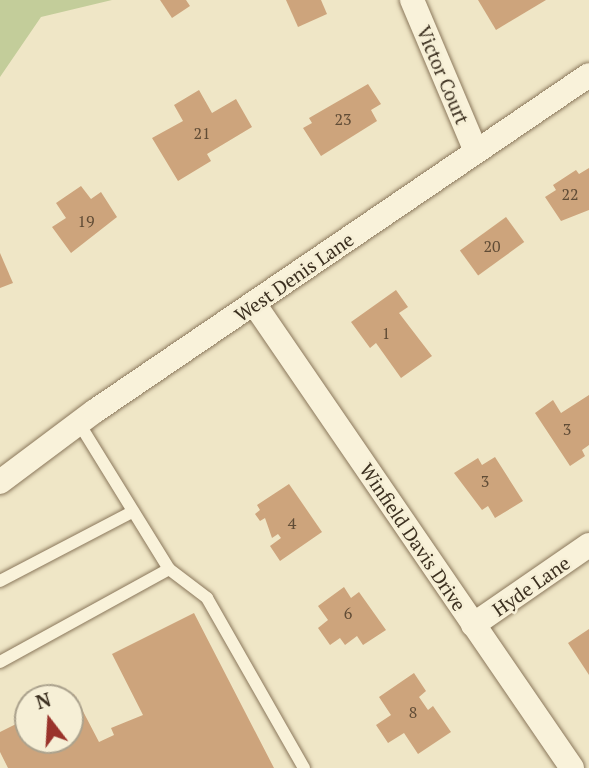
<!DOCTYPE html>
<style>
body{margin:0}
#map{position:relative;width:589px;height:768px;overflow:hidden;background:#efe6c6;font-family:"PT Serif",serif}
div>[style]{position:absolute}
.green>*{inset:0;background:#c3cd9a}
.building>*{inset:0;background:#cda47c;transform-origin:0 0}
.roads{filter:drop-shadow(0 0 2px #8b785c) drop-shadow(0 0 2px #8b785c)}
.lane>*{height:12px;margin:-6px;padding:0 6px;transform-origin:6px;border-radius:6px;background:#f9f2da}
.street>*{height:24px;margin:-12px;padding:0 12px;transform-origin:12px;border-radius:12px;background:#f9f2da}
span{translate:-50% -50%;white-space:nowrap;text-align:center;line-height:1.15;-webkit-text-stroke:5px #f6efd6;paint-order:stroke}
.number-label{font-size:16px;color:#604c36}
.number-label span{-webkit-text-stroke-width:0}
.street-label{font-size:19px;color:#3b2f1f}
.north{position:absolute;left:14px;top:684px;width:70px;height:70px;box-sizing:border-box;background:#f6efd6;border:2px solid #aba28d;border-radius:50%;rotate:343deg;font-size:19px;font-weight:700;line-height:28px;text-align:center;color:#3b2f1f}
.north::after{content:'';display:block;margin:auto;width:24px;height:32px;background:#9a332b;clip-path:polygon(50% 0,100% 100%,50% 72%,0 100%)}
</style>
<div id="map">
<div class="green">
<div style="clip-path:polygon(0 0,112px 0,41px 17px,0 77px)"></div>
</div>
<div class="building">
<div style="clip-path:polygon(160px 0,186px 0,190px 6px,172px 18px)"></div>
<div style="clip-path:polygon(286px 0,321px 0,327px 14px,298px 27px)"></div>
<div style="clip-path:polygon(478px 0,546px 0,496px 30px)"></div>
<div style="clip-path:polygon(368px 84px,381px 104px,371px 110px,377px 121px,321px 156px,303px 128px,312px 123px,309px 118px)"></div>
<div style="clip-path:polygon(199px 90px,212px 113px,236px 99px,252px 127px,207px 154px,211px 161px,178px 181px,152px 138px,183px 121px,174px 105px)"></div>
<div style="clip-path:polygon(589px 168px,589px 210px,561px 221px,545px 197px,556px 190px,553px 185px,576px 170px,579px 174px)"></div>
<div style="clip-path:polygon(81px 186px,91px 199px,101px 192px,117px 217px,71px 253px,52px 227px,66px 218px,56px 203px)"></div>
<div style="left:506px;top:217px;width:31px;height:57px;rotate:54deg"></div>
<div style="clip-path:polygon(0 253px,13px 283px,0 288px)"></div>
<div style="clip-path:polygon(396px 290px,408px 307px,399px 313px,432px 356px,401px 378px,376px 343px,370px 348px,351px 322px)"></div>
<div style="clip-path:polygon(589px 395px,589px 445px,582px 450px,585px 456px,570px 466px,535px 413px,553px 400px,561px 413px)"></div>
<div style="clip-path:polygon(495px 457px,523px 501px,495px 518px,488px 506px,482px 510px,454px 473px,478px 458px,482px 465px)"></div>
<div style="clip-path:polygon(289px 484px,322px 532px,280px 561px,270px 546px,281px 538px,278px 534px,272px 538px,265px 518px,260px 521px,255px 514px,260px 510px,257px 505px)"></div>
<div style="clip-path:polygon(344px 587px,351px 598px,359px 592px,386px 630px,363px 645px,357px 636px,345px 645px,340px 638px,330px 645px,318px 628px,328px 620px,318px 606px)"></div>
<div style="clip-path:polygon(194px 613px,274px 768px,8px 768px,0 752px,0 732px,28px 718px,28px 740px,70px 740px,70px 696px,74px 694px,99px 742px,114px 735px,111px 728px,143px 715px,112px 654px)"></div>
<div style="clip-path:polygon(589px 629px,589px 675px,568px 643px)"></div>
<div style="clip-path:polygon(414px 673px,426px 691px,419px 697px,428px 710px,433px 706px,451px 732px,418px 754px,404px 733px,388px 743px,376px 725px,391px 715px,379px 697px)"></div>
</div>
<div class="roads">
<div class="lane">
<div style="left:169px;top:569px;width:48px;rotate:37.3deg"></div>
<div style="left:207px;top:598px;width:196px;rotate:60.3deg"></div>
<div style="left:0;top:581px;width:149px;rotate:-27.6deg"></div>
<div style="left:0;top:662px;width:193px;rotate:-28.8deg"></div>
<div style="left:169px;top:569px;width:172px;rotate:-121.7deg"></div>
</div>
<div class="street">
<div style="left:412px;top:0;width:162px;rotate:67.1deg"></div>
<div style="left:255px;top:305px;width:561px;rotate:55.6deg"></div>
<div style="left:0;top:482px;width:119px;rotate:-36.8deg"></div>
<div style="left:95px;top:411px;width:597px;rotate:-34.22deg"></div>
<div style="left:473px;top:625px;width:141px;rotate:-34.6deg"></div>
</div>
</div>
<div class="number-label">
<span style="left:343px;top:119px">23</span>
<span style="left:202px;top:133px">21</span>
<span style="left:570px;top:194px">22</span>
<span style="left:86px;top:221px">19</span>
<span style="left:492px;top:246px">20</span>
<span style="left:386px;top:333px">1</span>
<span style="left:567px;top:429px">3</span>
<span style="left:485px;top:481px">3</span>
<span style="left:292px;top:523px">4</span>
<span style="left:348px;top:613px">6</span>
<span style="left:413px;top:712px">8</span>
</div>
<div class="street-label">
<span style="left:443px;top:75px;rotate:67deg">Victor Court</span>
<span style="left:294px;top:277px;rotate:-35deg">West Denis Lane</span>
<span style="left:413px;top:537px;rotate:56deg">Winfield Davis Drive</span>
<span style="left:531px;top:586px;rotate:-35deg">Hyde Lane</span>
</div>
<div class="north">N</div>
</div>
